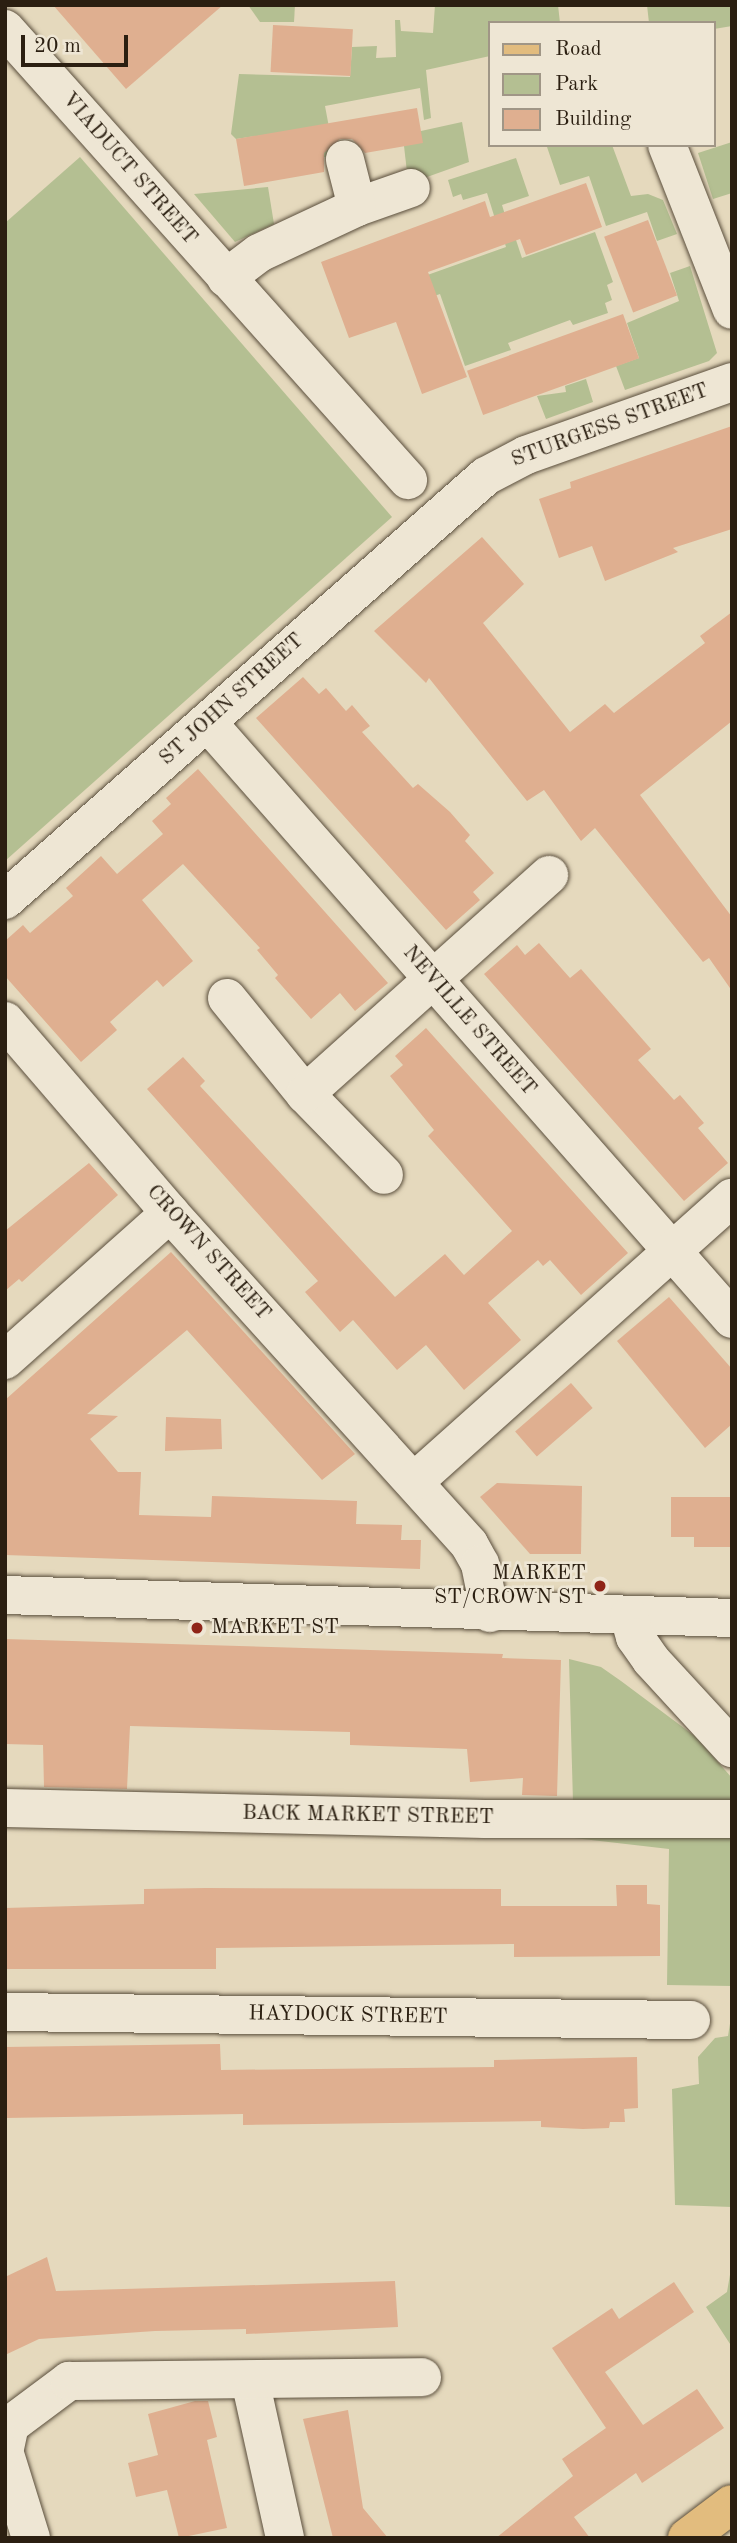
<!DOCTYPE html>
<style>
body{margin:0}
#map{position:relative;width:737px;height:2543px;overflow:hidden;background:#e5d9bd;font-family:"Old Standard TT",serif}
div>[style]{position:absolute}
.green>*{inset:0;background:#b4bf92}
.building>*{inset:0;background:#dfaf90;transform-origin:0 0}
.roads{filter:drop-shadow(0 0 2px #5a4e3c) drop-shadow(0 0 2px #5a4e3c)}
.minor>*{height:38px;margin:-19px;padding:0 19px;transform-origin:19px;border-radius:19px;background:#eee6d4}
.major>*{height:38px;margin:-19px;padding:0 19px;transform-origin:19px;border-radius:19px;background:#e2bc7e}
.dots>*{width:19px;height:19px;translate:-50% -50%;box-sizing:border-box;border:4px solid #eee6d4;border-radius:50%}
span{translate:-50% -50%;white-space:nowrap;text-align:center;line-height:1.15;-webkit-text-stroke:5px #eee6d4;paint-order:stroke}
.street-label{font-size:21px;color:#2b1f11}
.poi-label{font-size:21px;color:#2b1f11}
.right{translate:-100% -50%;text-align:right}
.left{translate:0 -50%;text-align:left}
.frame{position:absolute;inset:0;border:7px solid #2b1f11;pointer-events:none}
.legend{position:absolute;left:488px;top:21px;width:228px;height:126px;box-sizing:border-box;background:#eee6d4;border:2px solid #a09686;margin:0;padding:9px 12px;list-style:none;font-size:21px;color:#2b1f11}
.legend li{display:flex;align-items:center;gap:14px;height:35px}
.legend b{width:35px;border:2px solid #a09686}
.scale{position:absolute;left:21px;top:35px;width:107px;height:32px;box-sizing:border-box;border:4px solid #2b1f11;border-top:0;padding-left:9px;font-size:21px;line-height:24px;white-space:nowrap;color:#2b1f11;-webkit-text-stroke:5px #eee6d4;paint-order:stroke}
</style>
<div id="map">
<div class="green">
<div style="clip-path:polygon(248px 5px,295px 5px,294px 22px,260px 22px)"></div>
<div style="clip-path:polygon(435px 5px,558px 5px,560px 23px,490px 23px,490px 56px,426px 70px,431px 118px,424px 120px,420px 88px,325px 106px,334px 154px,322px 158px,291px 131px,236px 139px,231px 134px,239px 74px,350px 77px,352px 47px,377px 46px,376px 58px,396px 57px,395px 20px,400px 20px,401px 31px,433px 33px)"></div>
<div style="clip-path:polygon(647px 5px,732px 5px,732px 26px,714px 29px,714px 23px,649px 23px)"></div>
<div style="clip-path:polygon(462px 122px,469px 162px,413px 182px,407px 172px,404px 146px,421px 131px)"></div>
<div style="clip-path:polygon(732px 142px,732px 193px,713px 199px,698px 153px)"></div>
<div style="clip-path:polygon(612px 145px,631px 196px,648px 194px,663px 200px,677px 234px,657px 241px,647px 212px,606px 226px,589px 176px,560px 185px,547px 147px)"></div>
<div style="clip-path:polygon(80px 157px,392px 517px,5px 861px,5px 223px)"></div>
<div style="clip-path:polygon(516px 158px,529px 196px,502px 205px,506px 218px,496px 222px,487px 193px,463px 200px,461px 194px,453px 197px,448px 180px)"></div>
<div style="clip-path:polygon(268px 187px,274px 224px,235px 242px,194px 194px)"></div>
<div style="clip-path:polygon(595px 232px,613px 282px,607px 285px,612px 300px,605px 303px,608px 313px,573px 325px,570px 320px,508px 343px,511px 350px,465px 366px,440px 294px,411px 304px,419px 278px,506px 247px,503px 237px,514px 234px,522px 258px)"></div>
<div style="clip-path:polygon(690px 266px,717px 353px,709px 361px,625px 390px,616px 366px,639px 358px,627px 323px,679px 301px,670px 273px)"></div>
<div style="clip-path:polygon(586px 379px,593px 402px,546px 419px,537px 396px,566px 392px,565px 386px)"></div>
<div style="clip-path:polygon(569px 1659px,601px 1667px,621px 1681px,696px 1737px,732px 1778px,732px 1986px,667px 1985px,669px 1849px,574px 1838px)"></div>
<div style="clip-path:polygon(732px 2011px,732px 2207px,675px 2205px,672px 2089px,699px 2084px,698px 2057px,715px 2038px,728px 2036px)"></div>
<div style="clip-path:polygon(732px 2263px,732px 2347px,706px 2307px,727px 2292px)"></div>
</div>
<div class="building">
<div style="clip-path:polygon(53px 5px,223px 5px,126px 89px)"></div>
<div style="left:273px;top:25px;width:80px;height:47px;rotate:3deg"></div>
<div style="clip-path:polygon(417px 108px,423px 143px,365px 153px,352px 139px,340px 139px,324px 153px,324px 172px,244px 186px,236px 139px)"></div>
<div style="clip-path:polygon(586px 183px,602px 227px,526px 255px,520px 239px,428px 272px,467px 377px,422px 394px,396px 322px,349px 338px,321px 262px,485px 201px,490px 217px)"></div>
<div style="left:648px;top:220px;width:81px;height:47px;rotate:69deg"></div>
<div style="left:623px;top:314px;width:47px;height:166px;rotate:70deg"></div>
<div style="clip-path:polygon(732px 426px,732px 529px,673px 548px,678px 552px,605px 581px,592px 546px,559px 558px,539px 499px,571px 488px,570px 482px)"></div>
<div style="clip-path:polygon(482px 537px,524px 584px,483px 623px,570px 732px,605px 704px,614px 713px,705px 643px,700px 636px,732px 612px,732px 721px,640px 795px,732px 917px,732px 991px,709px 958px,703px 962px,595px 828px,581px 841px,544px 790px,527px 801px,429px 678px,426px 683px,374px 631px)"></div>
<div style="clip-path:polygon(303px 677px,319px 694px,326px 688px,346px 711px,352px 705px,370px 726px,362px 732px,413px 788px,418px 784px,450px 812px,470px 835px,465px 841px,494px 873px,473px 892px,480px 900px,446px 930px,256px 718px)"></div>
<div style="clip-path:polygon(198px 769px,388px 983px,355px 1011px,340px 993px,311px 1019px,275px 978px,278px 975px,257px 950px,260px 948px,183px 864px,142px 900px,193px 961px,163px 987px,157px 980px,110px 1022px,117px 1030px,81px 1062px,5px 976px,5px 941px,23px 925px,30px 933px,73px 896px,66px 888px,101px 856px,117px 874px,163px 834px,152px 821px,171px 804px,166px 798px)"></div>
<div style="clip-path:polygon(539px 943px,570px 978px,581px 969px,651px 1049px,638px 1060px,674px 1100px,680px 1095px,704px 1123px,698px 1128px,728px 1163px,684px 1201px,484px 974px,517px 945px,525px 955px)"></div>
<div style="clip-path:polygon(426px 1028px,628px 1253px,581px 1295px,550px 1260px,543px 1266px,538px 1260px,488px 1303px,521px 1340px,464px 1390px,426px 1345px,397px 1370px,353px 1320px,340px 1332px,305px 1292px,318px 1281px,147px 1089px,183px 1057px,205px 1081px,200px 1086px,395px 1297px,445px 1254px,464px 1275px,512px 1231px,428px 1136px,434px 1130px,390px 1076px,403px 1065px,395px 1056px)"></div>
<div style="clip-path:polygon(89px 1163px,118px 1195px,22px 1282px,19px 1279px,5px 1291px,5px 1231px)"></div>
<div style="clip-path:polygon(171px 1252px,355px 1454px,322px 1480px,187px 1330px,87px 1414px,118px 1416px,90px 1439px,118px 1472px,141px 1472px,139px 1515px,211px 1517px,212px 1496px,357px 1501px,356px 1524px,402px 1525px,401px 1540px,421px 1540px,420px 1569px,5px 1555px,5px 1400px)"></div>
<div style="clip-path:polygon(669px 1297px,732px 1369px,732px 1424px,705px 1448px,617px 1341px)"></div>
<div style="left:571px;top:1383px;width:33px;height:74px;rotate:49deg"></div>
<div style="clip-path:polygon(166px 1417px,221px 1419px,222px 1449px,165px 1451px)"></div>
<div style="clip-path:polygon(497px 1483px,582px 1486px,581px 1554px,530px 1554px,480px 1497px)"></div>
<div style="clip-path:polygon(671px 1497px,732px 1497px,732px 1547px,694px 1547px,694px 1537px,671px 1537px)"></div>
<div style="clip-path:polygon(5px 1639px,503px 1654px,502px 1658px,561px 1660px,557px 1796px,522px 1795px,523px 1778px,470px 1782px,467px 1749px,350px 1745px,350px 1732px,130px 1726px,127px 1789px,44px 1787px,43px 1745px,5px 1744px)"></div>
<div style="clip-path:polygon(616px 1885px,647px 1885px,647px 1904px,660px 1905px,660px 1956px,514px 1957px,514px 1944px,216px 1948px,216px 1969px,5px 1969px,5px 1908px,144px 1904px,144px 1889px,206px 1888px,501px 1889px,501px 1906px,617px 1906px)"></div>
<div style="clip-path:polygon(220px 2044px,221px 2070px,494px 2067px,494px 2060px,637px 2057px,638px 2108px,624px 2109px,625px 2122px,610px 2122px,609px 2128px,583px 2129px,541px 2127px,541px 2121px,243px 2125px,243px 2114px,5px 2118px,5px 2047px)"></div>
<div style="clip-path:polygon(47px 2257px,56px 2291px,395px 2281px,398px 2327px,246px 2334px,246px 2329px,155px 2331px,39px 2339px,5px 2355px,5px 2277px)"></div>
<div style="clip-path:polygon(674px 2282px,694px 2312px,605px 2372px,643px 2425px,697px 2389px,724px 2428px,642px 2483px,636px 2473px,574px 2517px,590px 2538px,496px 2538px,573px 2476px,562px 2459px,606px 2428px,552px 2348px,612px 2308px,619px 2319px)"></div>
<div style="clip-path:polygon(195px 2401px,208px 2401px,217px 2437px,207px 2440px,227px 2528px,179px 2538px,167px 2490px,136px 2497px,128px 2463px,158px 2455px,148px 2414px)"></div>
<div style="clip-path:polygon(348px 2410px,363px 2508px,388px 2538px,333px 2538px,303px 2419px)"></div>
</div>
<div class="roads">
<div class="minor">
<div style="left:5px;top:29px;width:605px;rotate:48.22deg"></div>
<div style="left:667px;top:145px;width:177px;rotate:68.5deg"></div>
<div style="left:357px;top:207px;width:57px;rotate:-19.4deg"></div>
<div style="left:226px;top:278px;width:41px;rotate:-37.1deg"></div>
<div style="left:259px;top:253px;width:108px;rotate:-25.1deg"></div>
<div style="left:357px;top:207px;width:49px;rotate:-104.3deg"></div>
<div style="left:207px;top:722px;width:795px;rotate:48.67deg"></div>
<div style="left:5px;top:900px;width:641px;rotate:-41.4deg"></div>
<div style="left:486px;top:476px;width:45px;rotate:-27.7deg"></div>
<div style="left:526px;top:455px;width:219px;rotate:-19.5deg"></div>
<div style="left:227px;top:998px;width:124px;rotate:50.9deg"></div>
<div style="left:305px;top:1094px;width:113px;rotate:45.7deg"></div>
<div style="left:5px;top:1021px;width:253px;rotate:49.3deg"></div>
<div style="left:170px;top:1213px;width:446px;rotate:47.9deg"></div>
<div style="left:469px;top:1544px;width:23px;rotate:61deg"></div>
<div style="left:480px;top:1564px;width:50px;rotate:78.5deg"></div>
<div style="left:305px;top:1094px;width:328px;rotate:-41.9deg"></div>
<div style="left:5px;top:1360px;width:221px;rotate:-41.7deg"></div>
<div style="left:415px;top:1481px;width:425px;rotate:-41.8deg"></div>
<div style="left:5px;top:1595px;width:727px;rotate:1.81deg"></div>
<div style="left:629px;top:1616px;width:22px;rotate:74deg"></div>
<div style="left:635px;top:1637px;width:28px;rotate:55deg"></div>
<div style="left:651px;top:1660px;width:120px;rotate:47.4deg"></div>
<div style="left:5px;top:1808px;width:480px;rotate:1.3deg"></div>
<div style="left:485px;top:1819px;width:247px"></div>
<div style="left:5px;top:2012px;width:686px;rotate:0.67deg"></div>
<div style="left:250px;top:2380px;width:162px;rotate:77.5deg"></div>
<div style="left:5px;top:2448px;width:24px;rotate:-78deg"></div>
<div style="left:10px;top:2425px;width:74px;rotate:-36.7deg"></div>
<div style="left:69px;top:2381px;width:353px;rotate:-0.6deg"></div>
<div style="left:5px;top:2454px;width:88px;rotate:72.8deg"></div>
</div>
<div class="major">
<div style="left:687px;top:2538px;width:56px;rotate:-37.1deg"></div>
</div>
</div>
<div class="dots">
<div style="left:600px;top:1586px;background:#8f2418"></div>
<div style="left:197px;top:1628px;background:#8f2418"></div>
</div>
<div class="street-label">
<span style="left:129px;top:169px;rotate:49deg">VIADUCT STREET</span>
<span style="left:610px;top:426px;rotate:-20deg">STURGESS STREET</span>
<span style="left:232px;top:700px;rotate:-42deg">ST JOHN STREET</span>
<span style="left:469px;top:1021px;rotate:49deg">NEVILLE STREET</span>
<span style="left:208px;top:1253px;rotate:48deg">CROWN STREET</span>
<span style="left:368px;top:1816px;rotate:1deg">BACK MARKET STREET</span>
<span style="left:348px;top:2016px;rotate:1deg">HAYDOCK STREET</span>
</div>
<div class="poi-label">
<span class="right" style="left:586px;top:1586px">MARKET<br>ST/CROWN ST</span>
<span class="left" style="left:211px;top:1628px">MARKET ST</span>
</div>
<div class="frame"></div>
<ul class="legend">
<li><b style="height:9px;background:#e2bc7e"></b>Road</li>
<li><b style="height:19px;background:#b4bf92"></b>Park</li>
<li><b style="height:19px;background:#dfaf90"></b>Building</li>
</ul>
<div class="scale">20 m</div>
</div>
